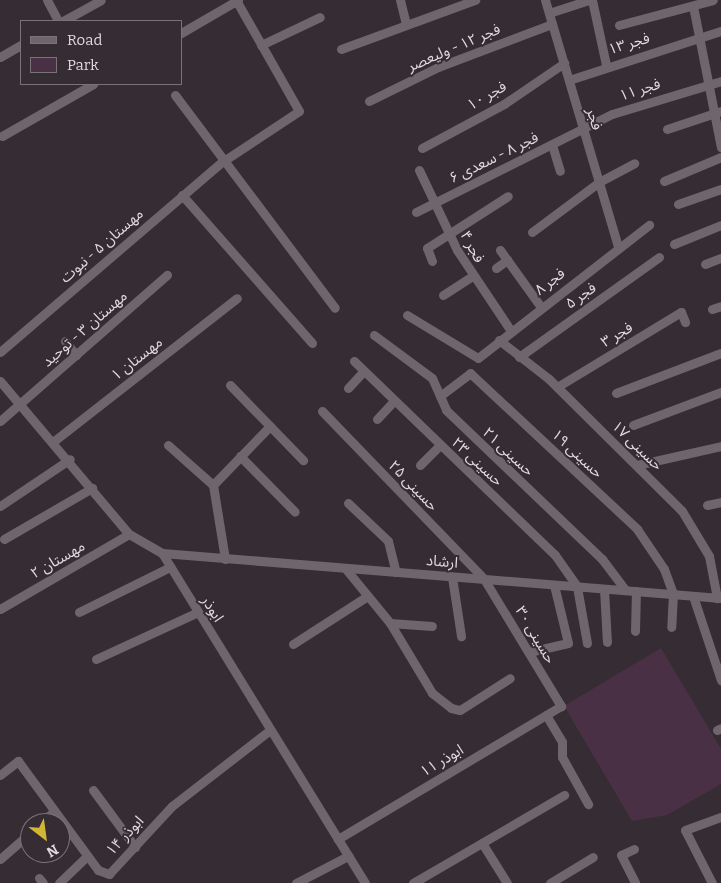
<!DOCTYPE html>
<meta charset="utf-8">
<style>
body{margin:0}
#map{position:relative;width:721px;height:883px;overflow:hidden;background:#352d33;font-family:Bitter,"Noto Sans Arabic",serif}
div>[style]{position:absolute}
.green>*{inset:0;background:#4a3045}
.minor>*{height:9px;margin:-4.5px;padding:0 4.5px;transform-origin:4.5px;border-radius:4.5px;background:#6f666d}
span{translate:-50% -50%;white-space:nowrap;text-align:center;line-height:1.15;-webkit-text-stroke:4px #352d33;paint-order:stroke}
.street-label{font-size:15px;color:#dfdade}
.legend{position:absolute;left:20px;top:20px;width:162px;height:65px;box-sizing:border-box;background:#352d33;border:1px solid #797277;margin:0;padding:6px 9px;list-style:none;font-size:15px;color:#dfdade}
.legend li{display:flex;align-items:center;gap:10px;height:25px}
.legend b{width:25px;border:1px solid #797277}
.north{position:absolute;left:20px;top:813px;width:50px;height:50px;box-sizing:border-box;background:#352d33;border:1px solid #797277;border-radius:50%;rotate:150deg;font-size:14px;font-weight:700;line-height:20px;text-align:center;color:#dfdade}
.north::after{content:'';display:block;margin:auto;width:18px;height:22px;background:#d4b635;clip-path:polygon(50% 0,100% 100%,50% 72%,0 100%)}
</style>
<div id="map">
<div class="green">
<div style="clip-path:polygon(661px 648px,721px 749px,721px 784px,667px 815px,632px 821px,564px 706px)"></div>
</div>
<div class="minor">
<div style="left:47px;top:0;width:24px;rotate:62deg"></div>
<div style="left:400px;top:0;width:25px;rotate:76deg"></div>
<div style="left:545px;top:0;width:257px;rotate:73.5deg"></div>
<div style="left:592px;top:0;width:66px;rotate:77.8deg"></div>
<div style="left:693px;top:6px;width:144px;rotate:78.8deg"></div>
<div style="left:549px;top:13px;width:42px;rotate:-18deg"></div>
<div style="left:63px;top:21px;width:43px;rotate:-28.9deg"></div>
<div style="left:619px;top:25px;width:97px;rotate:-14.9deg"></div>
<div style="left:181px;top:33px;width:66px;rotate:-30.1deg"></div>
<div style="left:261px;top:45px;width:65px;rotate:-25.4deg"></div>
<div style="left:341px;top:49px;width:143px;rotate:-20.1deg"></div>
<div style="left:0;top:57px;width:24px;rotate:-30deg"></div>
<div style="left:569px;top:80px;width:160px;rotate:-17.9deg"></div>
<div style="left:175px;top:95px;width:266px;rotate:53.1deg"></div>
<div style="left:369px;top:101px;width:77px;rotate:-26.2deg"></div>
<div style="left:438px;top:67px;width:122px;rotate:-20.7deg"></div>
<div style="left:667px;top:129px;width:57px;rotate:-18.4deg"></div>
<div style="left:2px;top:136px;width:105px;rotate:-29.7deg"></div>
<div style="left:552px;top:145px;width:27px;rotate:73deg"></div>
<div style="left:422px;top:148px;width:93px;rotate:-28.2deg"></div>
<div style="left:504px;top:104px;width:73px;rotate:-34.3deg"></div>
<div style="left:419px;top:170px;width:89px;rotate:64.6deg"></div>
<div style="left:457px;top:250px;width:97px;rotate:56.3deg"></div>
<div style="left:664px;top:181px;width:62px;rotate:-22.8deg"></div>
<div style="left:182px;top:195px;width:197px;rotate:48.7deg"></div>
<div style="left:678px;top:204px;width:46px;rotate:-19.2deg"></div>
<div style="left:416px;top:212px;width:219px;rotate:-26.6deg"></div>
<div style="left:612px;top:114px;width:114px;rotate:-16.8deg"></div>
<div style="left:532px;top:232px;width:84px;rotate:-36.7deg"></div>
<div style="left:599px;top:182px;width:40px;rotate:-28deg"></div>
<div style="left:674px;top:244px;width:51px;rotate:-22deg"></div>
<div style="left:500px;top:250px;width:70px;rotate:54.3deg"></div>
<div style="left:432px;top:261px;width:14px;rotate:-111deg"></div>
<div style="left:427px;top:248px;width:96px;rotate:-32.7deg"></div>
<div style="left:705px;top:264px;width:17px;rotate:-21deg"></div>
<div style="left:496px;top:268px;width:14px;rotate:-36deg"></div>
<div style="left:443px;top:295px;width:35px;rotate:-33deg"></div>
<div style="left:712px;top:309px;width:9px;rotate:-18deg"></div>
<div style="left:407px;top:315px;width:83px;rotate:31.2deg"></div>
<div style="left:478px;top:358px;width:217px;rotate:-37.9deg"></div>
<div style="left:374px;top:335px;width:72px;rotate:36.6deg"></div>
<div style="left:432px;top:378px;width:35px;rotate:66deg"></div>
<div style="left:446px;top:410px;width:216px;rotate:43.7deg"></div>
<div style="left:602px;top:559px;width:39px;rotate:53deg"></div>
<div style="left:499px;top:340px;width:63px;rotate:38deg"></div>
<div style="left:549px;top:379px;width:187px;rotate:44.8deg"></div>
<div style="left:682px;top:511px;width:52px;rotate:59deg"></div>
<div style="left:709px;top:556px;width:43px;rotate:79.2deg"></div>
<div style="left:65px;top:341px;width:18px;rotate:52deg"></div>
<div style="left:0;top:352px;width:292px;rotate:-40.6deg"></div>
<div style="left:222px;top:162px;width:92px;rotate:-33.5deg"></div>
<div style="left:299px;top:111px;width:128px;rotate:-119.6deg"></div>
<div style="left:519px;top:357px;width:172px;rotate:-35.5deg"></div>
<div style="left:354px;top:361px;width:279px;rotate:44deg"></div>
<div style="left:555px;top:555px;width:39px;rotate:55deg"></div>
<div style="left:577px;top:587px;width:57px;rotate:79.9deg"></div>
<div style="left:0;top:381px;width:200px;rotate:49.9deg"></div>
<div style="left:129px;top:534px;width:38px;rotate:30deg"></div>
<div style="left:162px;top:553px;width:387px;rotate:58.4deg"></div>
<div style="left:230px;top:385px;width:105px;rotate:45.8deg"></div>
<div style="left:557px;top:387px;width:145px;rotate:-31.2deg"></div>
<div style="left:681px;top:312px;width:11px;rotate:68deg"></div>
<div style="left:348px;top:388px;width:23px;rotate:-47deg"></div>
<div style="left:616px;top:393px;width:112px;rotate:-20.9deg"></div>
<div style="left:440px;top:396px;width:38px;rotate:-37deg"></div>
<div style="left:470px;top:373px;width:229px;rotate:43deg"></div>
<div style="left:637px;top:529px;width:48px;rotate:56deg"></div>
<div style="left:664px;top:569px;width:27px;rotate:70deg"></div>
<div style="left:673px;top:594px;width:33px;rotate:93deg"></div>
<div style="left:322px;top:411px;width:233px;rotate:46deg"></div>
<div style="left:484px;top:579px;width:149px;rotate:58.8deg"></div>
<div style="left:561px;top:706px;width:260px;rotate:149.2deg"></div>
<div style="left:377px;top:419px;width:25px;rotate:-47deg"></div>
<div style="left:0;top:421px;width:222px;rotate:-41.2deg"></div>
<div style="left:633px;top:425px;width:94px;rotate:-20.6deg"></div>
<div style="left:54px;top:441px;width:232px;rotate:-38deg"></div>
<div style="left:168px;top:445px;width:60px;rotate:41.6deg"></div>
<div style="left:240px;top:456px;width:78px;rotate:45.5deg"></div>
<div style="left:420px;top:465px;width:27px;rotate:-45deg"></div>
<div style="left:637px;top:465px;width:86px;rotate:-12.7deg"></div>
<div style="left:348px;top:503px;width:55px;rotate:43.5deg"></div>
<div style="left:388px;top:541px;width:32px;rotate:76deg"></div>
<div style="left:707px;top:505px;width:14px;rotate:-12deg"></div>
<div style="left:0;top:506px;width:84px;rotate:-33.9deg"></div>
<div style="left:4px;top:539px;width:102px;rotate:-30.1deg"></div>
<div style="left:162px;top:553px;width:561px;rotate:4.6deg"></div>
<div style="left:225px;top:559px;width:75px;rotate:-99.2deg"></div>
<div style="left:213px;top:485px;width:82px;rotate:-46deg"></div>
<div style="left:345px;top:568px;width:71px;rotate:50.7deg"></div>
<div style="left:390px;top:623px;width:82px;rotate:59deg"></div>
<div style="left:432px;top:693px;width:24px;rotate:38deg"></div>
<div style="left:451px;top:708px;width:9px;rotate:13deg"></div>
<div style="left:460px;top:710px;width:59px;rotate:-32.6deg"></div>
<div style="left:452px;top:577px;width:60px;rotate:81.3deg"></div>
<div style="left:604px;top:589px;width:53px;rotate:86.8deg"></div>
<div style="left:693px;top:596px;width:89px;rotate:71.6deg"></div>
<div style="left:0;top:609px;width:149px;rotate:-30.2deg"></div>
<div style="left:79px;top:612px;width:102px;rotate:-26.3deg"></div>
<div style="left:390px;top:623px;width:42px;rotate:4.1deg"></div>
<div style="left:635px;top:631px;width:40px;rotate:-88.6deg"></div>
<div style="left:293px;top:644px;width:87px;rotate:-32.8deg"></div>
<div style="left:529px;top:652px;width:40px;rotate:-13deg"></div>
<div style="left:568px;top:643px;width:60px;rotate:-103.6deg"></div>
<div style="left:96px;top:659px;width:112px;rotate:-24.7deg"></div>
<div style="left:546px;top:715px;width:31px;rotate:59deg"></div>
<div style="left:562px;top:742px;width:15px;rotate:90deg"></div>
<div style="left:562px;top:757px;width:54px;rotate:61deg"></div>
<div style="left:717px;top:730px;width:4px;rotate:-27deg"></div>
<div style="left:0;top:775px;width:23px;rotate:-38deg"></div>
<div style="left:18px;top:761px;width:135px;rotate:53.7deg"></div>
<div style="left:98px;top:870px;width:12px;rotate:20deg"></div>
<div style="left:109px;top:874px;width:93px;rotate:-47.2deg"></div>
<div style="left:172px;top:806px;width:124px;rotate:-37.8deg"></div>
<div style="left:93px;top:790px;width:71px;rotate:53.6deg"></div>
<div style="left:41px;top:823px;width:18px;rotate:-43deg"></div>
<div style="left:482px;top:843px;width:47px;rotate:58deg"></div>
<div style="left:634px;top:849px;width:14px;rotate:155deg"></div>
<div style="left:621px;top:855px;width:31px;rotate:63deg"></div>
<div style="left:0;top:859px;width:40px;rotate:-41deg"></div>
<div style="left:39px;top:878px;width:6px;rotate:51deg"></div>
<div style="left:59px;top:883px;width:39px;rotate:-44deg"></div>
<div style="left:296px;top:883px;width:59px;rotate:-27.4deg"></div>
<div style="left:413px;top:883px;width:175px;rotate:-30.2deg"></div>
<div style="left:550px;top:883px;width:50px;rotate:-31.2deg"></div>
<div style="left:712px;top:883px;width:59px;rotate:-117deg"></div>
<div style="left:685px;top:830px;width:38px;rotate:-20deg"></div>
</div>
<div class="street-label">
<span style="left:629px;top:44px;rotate:-17deg">فجر ۱۳</span>
<span style="left:454px;top:48px;rotate:-23deg">فجر ۱۲ - ولیعصر</span>
<span style="left:640px;top:90px;rotate:-18deg">فجر ۱۱</span>
<span style="left:487px;top:96px;rotate:-30deg">فجر ۱۰</span>
<span style="left:594px;top:119px;rotate:73deg">فجر</span>
<span style="left:494px;top:158px;rotate:-26deg">فجر ۸ - سعدی ۶</span>
<span style="left:102px;top:246px;rotate:-41deg">مهستان ۵ - نبوت</span>
<span style="left:472px;top:247px;rotate:61deg">فجر ۴</span>
<span style="left:550px;top:282px;rotate:-38deg">فجر ۸</span>
<span style="left:581px;top:296px;rotate:-35deg">فجر ۵</span>
<span style="left:85px;top:329px;rotate:-41deg">مهستان ۳ - توحید</span>
<span style="left:617px;top:335px;rotate:-31deg">فجر ۳</span>
<span style="left:137px;top:359px;rotate:-38deg">مهستان ۱</span>
<span style="left:637px;top:446px;rotate:44deg">حسینی ۱۷</span>
<span style="left:508px;top:452px;rotate:43deg">حسینی ۲۱</span>
<span style="left:577px;top:454px;rotate:43deg">حسینی ۱۹</span>
<span style="left:477px;top:462px;rotate:43deg">حسینی ۲۳</span>
<span style="left:413px;top:486px;rotate:46deg">حسینی ۲۵</span>
<span style="left:58px;top:560px;rotate:-30deg">مهستان ۲</span>
<span style="left:442px;top:562px;rotate:5deg">ارشاد</span>
<span style="left:212px;top:609px;rotate:58deg">ابوذر</span>
<span style="left:535px;top:635px;rotate:59deg">حسینی ۳۰</span>
<span style="left:442px;top:761px;rotate:-31deg">ابوذر ۱۱</span>
<span style="left:125px;top:836px;rotate:-47deg">ابوذر ۱۴</span>
</div>
<ul class="legend">
<li><b style="height:6px;background:#6f666d"></b>Road</li>
<li><b style="height:14px;background:#4a3045"></b>Park</li>
</ul>
<div class="north">N</div>
</div>
